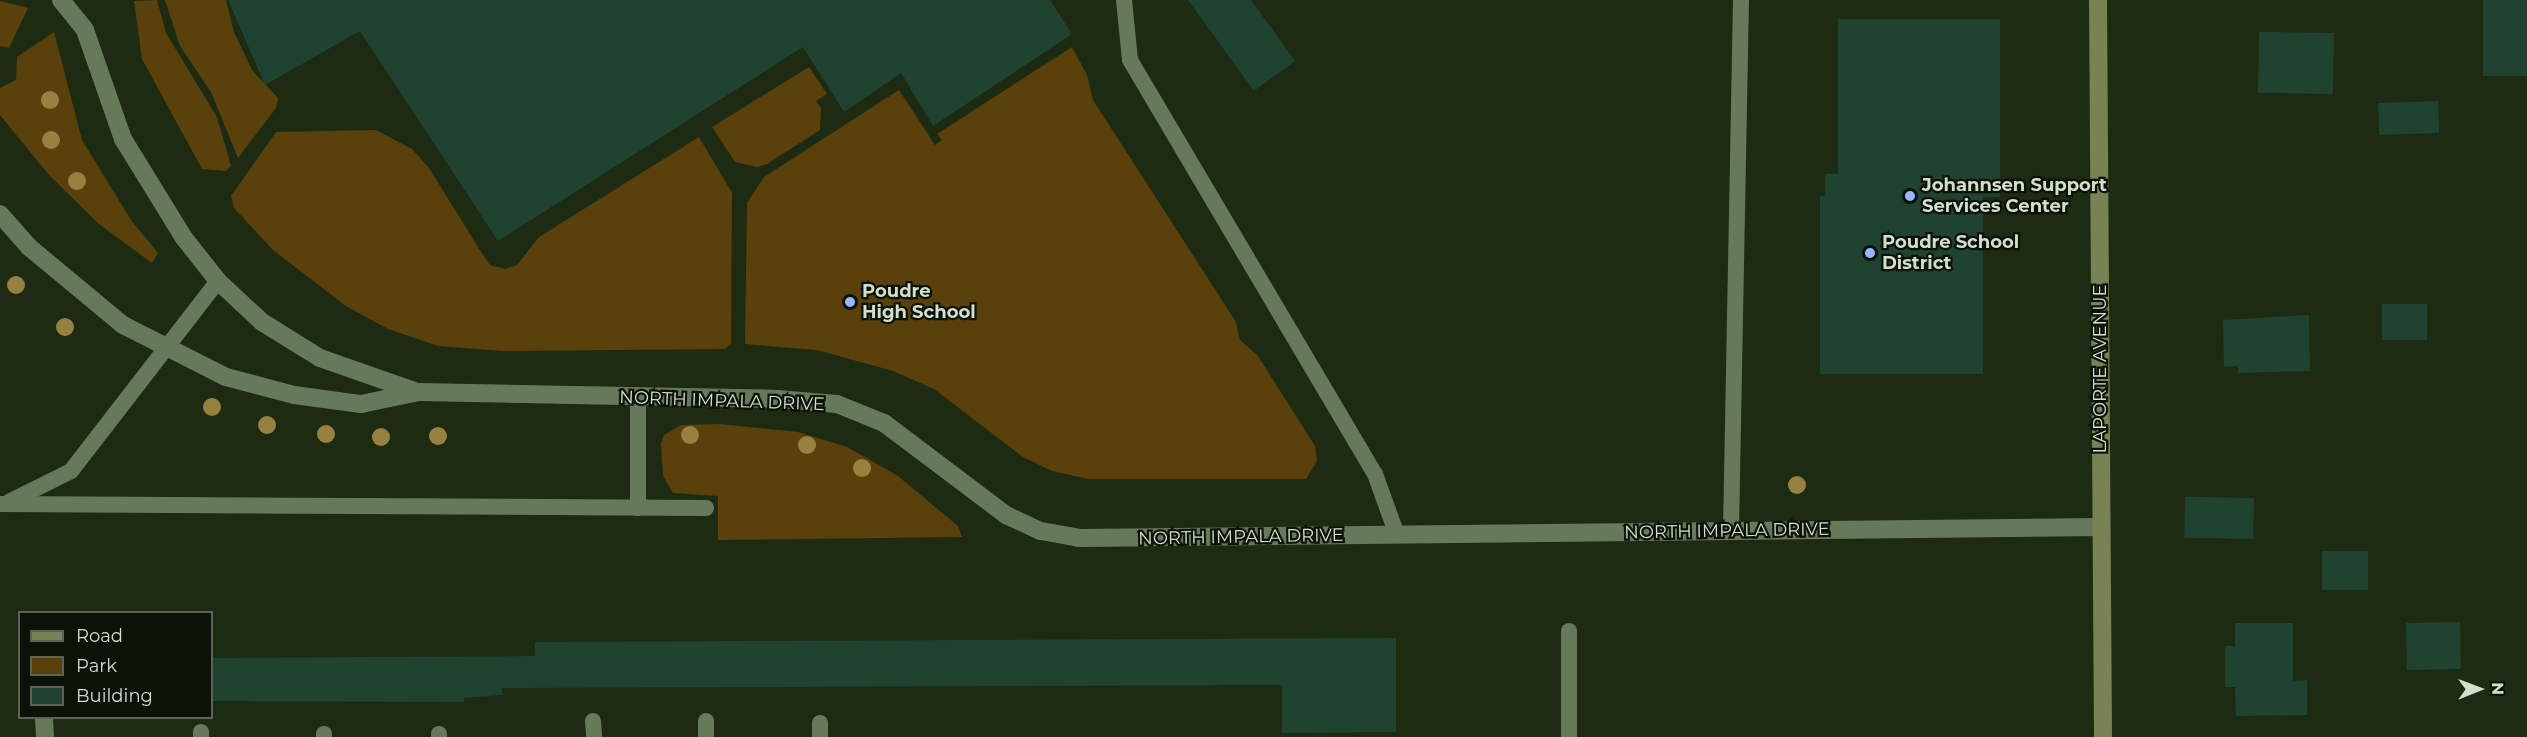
<!DOCTYPE html>
<style>
body{margin:0}
#map{position:relative;width:2527px;height:737px;overflow:hidden;background:#1c2b11;font-family:Montserrat,sans-serif}
div>[style]{position:absolute}
.green>*{inset:0;background:#5a410b}
.building>*{inset:0;background:#204231;transform-origin:0 0}
.lane>*{height:16px;margin:-8px;padding:0 8px;transform-origin:8px;border-radius:8px;background:#67795b}
.street>*{height:18px;margin:-9px;padding:0 9px;transform-origin:9px;border-radius:9px;background:#67795b}
.secondary>*{height:18px;margin:-9px;padding:0 9px;transform-origin:9px;border-radius:9px;background:#778353}
.trees>*{width:18px;height:18px;margin:-9px;border-radius:50%;background:#978141}
.dots>*{width:16px;height:16px;translate:-50% -50%;box-sizing:border-box;border:3px solid #0b1207;border-radius:50%}
span{translate:-50% -50%;white-space:nowrap;text-align:center;line-height:1.15;-webkit-text-stroke:4.5px #0b1207;paint-order:stroke}
.poi-label{font-size:18px;color:#d3decd;font-weight:700}
.left{translate:0 -50%;text-align:left}
.street-label{font-size:18px;color:#d3decd}
.legend{position:absolute;left:18px;top:611px;width:195px;height:108px;box-sizing:border-box;background:#0b1207;border:2px solid #5b6456;margin:0;padding:8px 10px;list-style:none;font-size:18px;color:#d3decd}
.legend li{display:flex;align-items:center;gap:12px;height:30px}
.legend b{width:30px;border:2px solid #5b6456}
.north{position:absolute;left:2449px;top:659px;width:60px;height:60px;-webkit-text-stroke:4px #0b1207;paint-order:stroke;rotate:89deg;font-size:16px;font-weight:700;line-height:24px;text-align:center;color:#d3decd}
.north::after{content:'';display:block;margin:auto;width:21px;height:27px;background:#d3decd;clip-path:polygon(50% 0,100% 100%,50% 72%,0 100%)}
</style>
<div id="map">
<div class="green">
<div style="clip-path:polygon(157px 0,166px 33px,217px 117px,231px 166px,226px 171px,202px 169px,142px 59px,134px 1px)"></div>
<div style="clip-path:polygon(165px 0,226px 0,234px 32px,252px 70px,278px 98px,276px 108px,238px 158px,211px 92px,180px 46px)"></div>
<div style="clip-path:polygon(0 1px,28px 8px,9px 48px,0 46px)"></div>
<div style="clip-path:polygon(54px 32px,82px 140px,131px 220px,158px 253px,152px 263px,99px 224px,49px 175px,0 115px,0 88px,16px 80px,17px 57px)"></div>
<div style="clip-path:polygon(1072px 47px,1087px 75px,1093px 100px,1236px 322px,1240px 340px,1258px 356px,1315px 446px,1317px 461px,1306px 479px,1088px 479px,1052px 471px,1023px 457px,934px 389px,893px 371px,817px 350px,745px 344px,747px 203px,764px 177px,899px 90px,935px 145px,942px 140px,937px 134px)"></div>
<div style="clip-path:polygon(809px 67px,827px 94px,816px 101px,821px 108px,820px 130px,767px 164px,757px 167px,735px 162px,712px 127px)"></div>
<div style="clip-path:polygon(376px 130px,412px 149px,429px 168px,483px 255px,490px 265px,505px 269px,517px 265px,539px 237px,699px 137px,732px 193px,731px 344px,725px 349px,503px 351px,438px 346px,388px 329px,346px 306px,273px 250px,234px 208px,231px 196px,276px 132px)"></div>
<div style="clip-path:polygon(720px 424px,798px 432px,847px 447px,898px 476px,958px 526px,962px 537px,718px 540px,718px 496px,673px 493px,663px 476px,661px 443px,664px 435px,681px 425px)"></div>
</div>
<div class="building">
<div style="clip-path:polygon(228px 0,1050px 0,1072px 34px,933px 126px,901px 73px,844px 112px,803px 47px,498px 241px,360px 31px,265px 85px)"></div>
<div style="clip-path:polygon(1188px 0,1251px 0,1295px 61px,1254px 91px)"></div>
<div style="left:2483px;top:0;width:44px;height:76px"></div>
<div style="clip-path:polygon(1838px 19px,2000px 19px,2000px 197px,1983px 197px,1983px 374px,1820px 374px,1820px 196px,1825px 196px,1825px 174px,1838px 174px)"></div>
<div style="left:2334px;top:33px;width:61px;height:75px;rotate:91deg"></div>
<div style="left:2438px;top:101px;width:32px;height:60px;rotate:88deg"></div>
<div style="left:2382px;top:304px;width:45px;height:36px"></div>
<div style="clip-path:polygon(2309px 315px,2310px 371px,2238px 373px,2238px 366px,2224px 367px,2223px 320px)"></div>
<div style="left:2254px;top:498px;width:41px;height:69px;rotate:91deg"></div>
<div style="left:2368px;top:551px;width:39px;height:46px;rotate:90deg"></div>
<div style="left:2460px;top:622px;width:47px;height:54px;rotate:89deg"></div>
<div style="clip-path:polygon(2235px 623px,2293px 623px,2293px 681px,2307px 680px,2307px 715px,2236px 716px,2235px 687px,2225px 687px,2225px 646px,2235px 646px)"></div>
<div style="clip-path:polygon(1396px 638px,1396px 732px,1282px 733px,1282px 685px,502px 688px,502px 695px,464px 698px,464px 702px,212px 701px,212px 658px,535px 656px,535px 642px)"></div>
</div>
<div class="lane">
<div style="left:1124px;top:0;width:60px;rotate:84.3deg"></div>
<div style="left:1130px;top:60px;width:481px;rotate:59.4deg"></div>
<div style="left:1375px;top:474px;width:65px;rotate:70.2deg"></div>
<div style="left:9px;top:502px;width:69px;rotate:-26.6deg"></div>
<div style="left:71px;top:471px;width:240px;rotate:-52.3deg"></div>
<div style="left:0;top:504px;width:706px;rotate:0.32deg"></div>
<div style="left:638px;top:508px;width:110px;rotate:-90deg"></div>
<div style="left:1731px;top:530px;width:530px;rotate:-88.92deg"></div>
<div style="left:593px;top:721px;width:16px;rotate:86deg"></div>
<div style="left:706px;top:721px;width:16px;rotate:90deg"></div>
<div style="left:201px;top:732px;width:5px;rotate:90deg"></div>
<div style="left:439px;top:734px;width:3px;rotate:90deg"></div>
<div style="left:324px;top:737px;width:3px;rotate:-90deg"></div>
<div style="left:820px;top:737px;width:14px;rotate:-90deg"></div>
<div style="left:1569px;top:737px;width:106px;rotate:-90deg"></div>
</div>
<div class="street">
<div style="left:61px;top:0;width:38px;rotate:51deg"></div>
<div style="left:85px;top:30px;width:115px;rotate:70.8deg"></div>
<div style="left:123px;top:139px;width:116px;rotate:58.4deg"></div>
<div style="left:184px;top:238px;width:55px;rotate:51.7deg"></div>
<div style="left:218px;top:281px;width:60px;rotate:43deg"></div>
<div style="left:262px;top:322px;width:68px;rotate:31.8deg"></div>
<div style="left:320px;top:358px;width:103px;rotate:19.3deg"></div>
<div style="left:0;top:214px;width:44px;rotate:48.7deg"></div>
<div style="left:29px;top:247px;width:122px;rotate:39.7deg"></div>
<div style="left:123px;top:325px;width:115px;rotate:26.8deg"></div>
<div style="left:226px;top:377px;width:70px;rotate:14.8deg"></div>
<div style="left:294px;top:395px;width:68px;rotate:7.7deg"></div>
<div style="left:361px;top:404px;width:59px;rotate:-11.7deg"></div>
<div style="left:419px;top:392px;width:359px;rotate:1.1deg"></div>
<div style="left:778px;top:399px;width:59px;rotate:4.8deg"></div>
<div style="left:837px;top:404px;width:51px;rotate:22deg"></div>
<div style="left:884px;top:423px;width:153px;rotate:37deg"></div>
<div style="left:1006px;top:515px;width:38px;rotate:25deg"></div>
<div style="left:1041px;top:531px;width:39px;rotate:10deg"></div>
<div style="left:1079px;top:538px;width:1022px;rotate:-0.62deg"></div>
<div style="left:44px;top:718px;width:19px;rotate:87deg"></div>
</div>
<div class="secondary">
<div style="left:2098px;top:0;width:737px;rotate:89.61deg"></div>
</div>
<div class="trees">
<div style="left:50px;top:100px"></div>
<div style="left:51px;top:140px"></div>
<div style="left:77px;top:181px"></div>
<div style="left:16px;top:285px"></div>
<div style="left:65px;top:327px"></div>
<div style="left:212px;top:407px"></div>
<div style="left:267px;top:425px"></div>
<div style="left:326px;top:434px"></div>
<div style="left:690px;top:435px"></div>
<div style="left:438px;top:436px"></div>
<div style="left:381px;top:437px"></div>
<div style="left:807px;top:445px"></div>
<div style="left:862px;top:468px"></div>
<div style="left:1797px;top:485px"></div>
</div>
<div class="dots">
<div style="left:1910px;top:196px;background:#97b6fd"></div>
<div style="left:1870px;top:253px;background:#97b6fd"></div>
<div style="left:850px;top:302px;background:#97b6fd"></div>
</div>
<div class="poi-label">
<span class="left" style="left:1922px;top:196px">Johannsen Support<br>Services Center</span>
<span class="left" style="left:1882px;top:253px">Poudre School<br>District</span>
<span class="left" style="left:862px;top:302px">Poudre<br>High School</span>
</div>
<div class="street-label">
<span style="left:2100px;top:369px;rotate:-90deg">LAPORTE AVENUE</span>
<span style="left:722px;top:401px;rotate:2deg">NORTH IMPALA DRIVE</span>
<span style="left:1727px;top:531px;rotate:-1deg">NORTH IMPALA DRIVE</span>
<span style="left:1241px;top:537px;rotate:-1deg">NORTH IMPALA DRIVE</span>
</div>
<ul class="legend">
<li><b style="height:8px;background:#778353"></b>Road</li>
<li><b style="height:16px;background:#5a410b"></b>Park</li>
<li><b style="height:16px;background:#204231"></b>Building</li>
</ul>
<div class="north">N</div>
</div>
